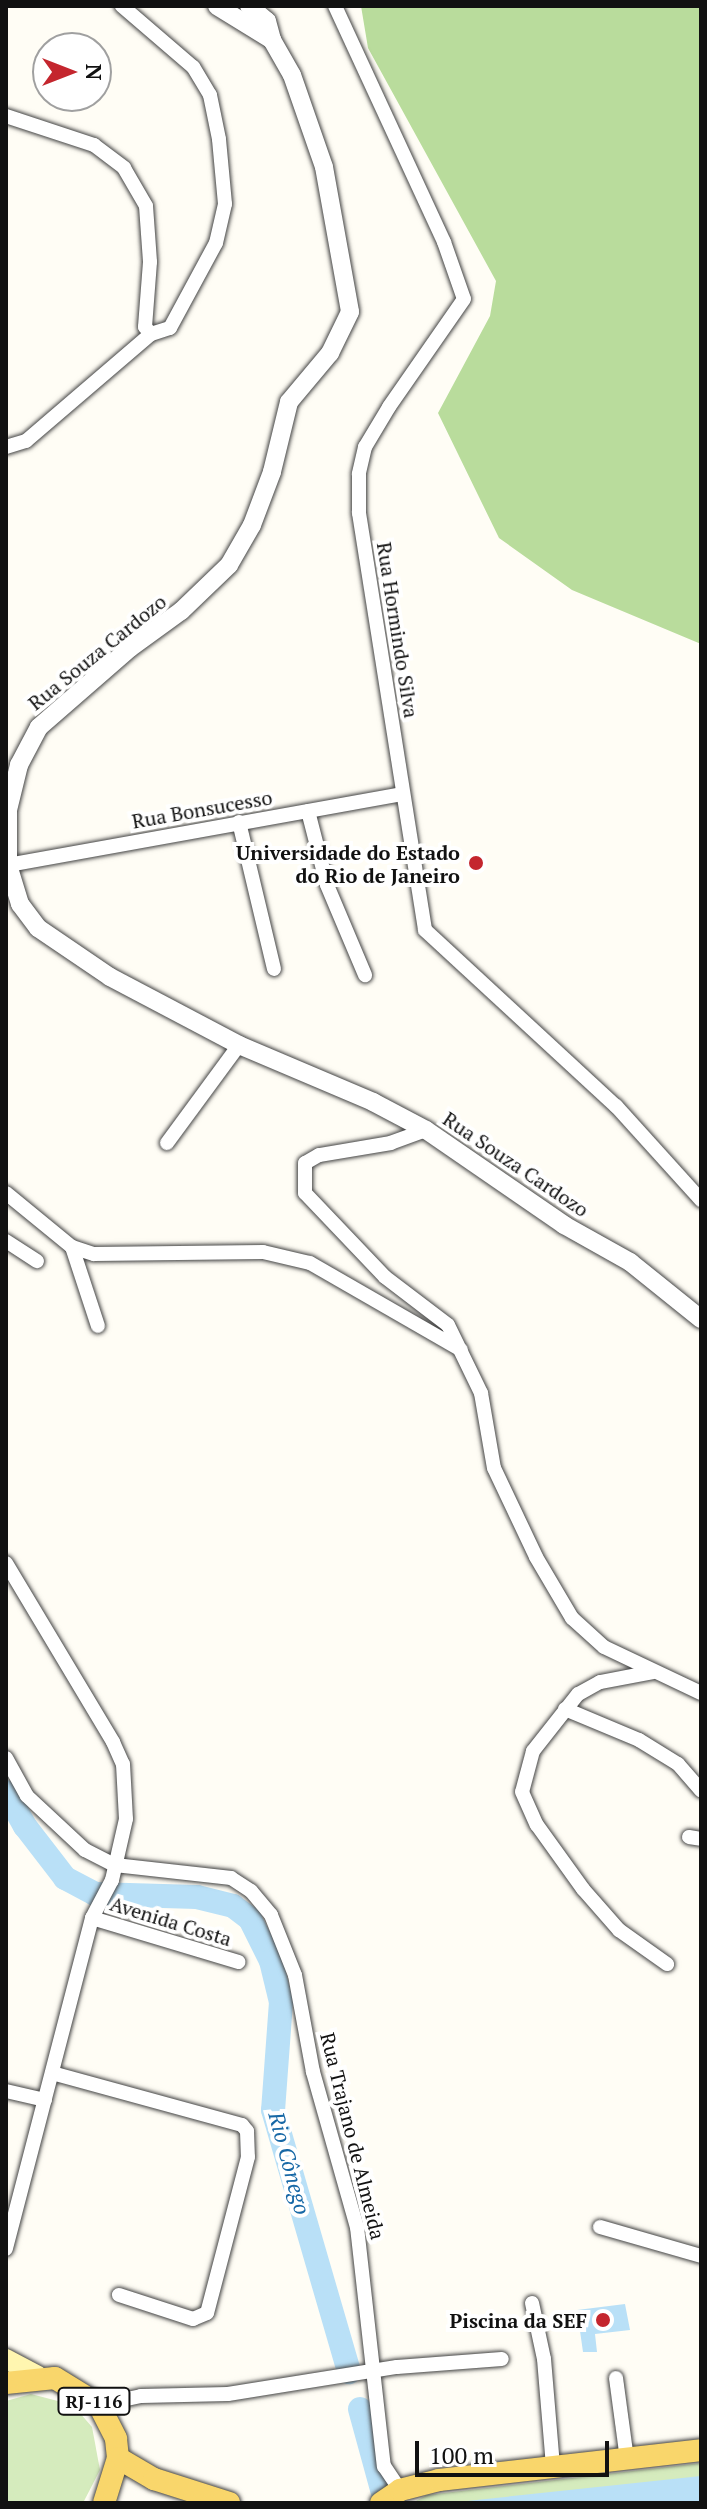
<!DOCTYPE html>
<meta charset="utf-8">
<style>
body{margin:0}
#map{position:relative;width:707px;height:2509px;overflow:hidden;background:#fffdf5;font-family:"PT Serif",serif}
div>[style]{position:absolute}
.green>*{inset:0;background:#d5ebbd}
.forest>*{inset:0;background:#b9dc9c}
.water>*{inset:0;background:#b9e0f7}
.river>*{height:24px;margin:-12px;padding:0 12px;transform-origin:12px;border-radius:12px;background:#b9e0f7}
.roads{filter:drop-shadow(0 0 2px #444) drop-shadow(0 0 2px #444)}
.minor>*{height:14px;margin:-7px;padding:0 7px;transform-origin:7px;border-radius:7px;background:#fff}
.tertiary>*{height:18px;margin:-9px;padding:0 9px;transform-origin:9px;border-radius:9px;background:#fff}
.secondary>*{height:20px;margin:-10px;padding:0 10px;transform-origin:10px;border-radius:10px;background:#fff6b0}
.primary>*{height:22px;margin:-11px;padding:0 11px;transform-origin:11px;border-radius:11px;background:#f9d66b}
.dots>*{width:22px;height:22px;translate:-50% -50%;box-sizing:border-box;border:4px solid #fff;border-radius:50%}
span{translate:-50% -50%;white-space:nowrap;text-align:center;line-height:1.15;-webkit-text-stroke:8px #fff;paint-order:stroke}
.shield-label span{padding:2px 6px;background:#fff;border:2px solid;border-radius:6px;-webkit-text-stroke-width:0}
.shield-label{font-size:18px;color:#111;font-weight:700}
.street-label{font-size:20px;color:#111}
.poi-label{font-size:20px;color:#111;font-weight:700}
.right{translate:-100% -50%;text-align:right}
.water-label{font-size:22px;color:#1768a6;font-style:italic}
.frame{position:absolute;inset:0;border:8px solid #111;pointer-events:none}
.north{position:absolute;left:32px;top:32px;width:80px;height:80px;box-sizing:border-box;background:#fff;border:2px solid #a0a0a0;border-radius:50%;rotate:90deg;font-size:22px;font-weight:700;line-height:32px;text-align:center;color:#111}
.north::after{content:'';display:block;margin:auto;width:28px;height:36px;background:#c4262e;clip-path:polygon(50% 0,100% 100%,50% 72%,0 100%)}
.scale{position:absolute;left:415px;top:2441px;width:194px;height:36px;box-sizing:border-box;border:4px solid #111;border-top:0;padding-left:10px;font-size:24px;line-height:28px;white-space:nowrap;color:#111;-webkit-text-stroke:6px #fff;paint-order:stroke}
</style>
<div id="map">
<div class="green">
<div style="clip-path:polygon(31px 2394px,73px 2405px,92px 2427px,100px 2470px,83px 2503px,6px 2503px,6px 2401px)"></div>
<div style="clip-path:polygon(701px 2463px,701px 2503px,412px 2503px,427px 2495px)"></div>
</div>
<div class="forest">
<div style="clip-path:polygon(361px 6px,701px 6px,701px 644px,572px 590px,499px 538px,438px 413px,490px 316px,496px 281px,368px 48px)"></div>
</div>
<div class="water">
<div style="clip-path:polygon(625px 2304px,630px 2330px,595px 2334px,597px 2352px,583px 2352px,577px 2310px)"></div>
<div style="clip-path:polygon(701px 2476px,701px 2503px,448px 2503px)"></div>
</div>
<div class="river">
<div style="left:6px;top:1792px;width:39px;rotate:61deg"></div>
<div style="left:25px;top:1826px;width:66px;rotate:52.4deg"></div>
<div style="left:65px;top:1878px;width:34px;rotate:28deg"></div>
<div style="left:95px;top:1894px;width:102px;rotate:1.7deg"></div>
<div style="left:197px;top:1897px;width:37px;rotate:14deg"></div>
<div style="left:233px;top:1906px;width:21px;rotate:37deg"></div>
<div style="left:250px;top:1919px;width:47px;rotate:63.4deg"></div>
<div style="left:271px;top:1961px;width:42px;rotate:76.3deg"></div>
<div style="left:281px;top:2002px;width:108px;rotate:94.2deg"></div>
<div style="left:273px;top:2110px;width:273px;rotate:73.8deg"></div>
<div style="left:360px;top:2409px;width:91px;rotate:74.7deg"></div>
</div>
<div class="roads">
<div class="minor">
<div style="left:335px;top:6px;width:260px;rotate:65.2deg"></div>
<div style="left:444px;top:242px;width:60px;rotate:70.7deg"></div>
<div style="left:464px;top:299px;width:131px;rotate:124.8deg"></div>
<div style="left:389px;top:407px;width:47px;rotate:121deg"></div>
<div style="left:365px;top:447px;width:28px;rotate:103deg"></div>
<div style="left:359px;top:474px;width:39px;rotate:90deg"></div>
<div style="left:359px;top:513px;width:422px;rotate:81deg"></div>
<div style="left:425px;top:930px;width:260px;rotate:42.7deg"></div>
<div style="left:616px;top:1106px;width:127px;rotate:47.9deg"></div>
<div style="left:6px;top:116px;width:93px;rotate:18.2deg"></div>
<div style="left:94px;top:145px;width:38px;rotate:37deg"></div>
<div style="left:124px;top:168px;width:44px;rotate:59.9deg"></div>
<div style="left:146px;top:206px;width:56px;rotate:85.9deg"></div>
<div style="left:150px;top:262px;width:65px;rotate:94.4deg"></div>
<div style="left:145px;top:327px;width:9px;rotate:49deg"></div>
<div style="left:151px;top:334px;width:20px;rotate:-18deg"></div>
<div style="left:170px;top:328px;width:97px;rotate:-61.6deg"></div>
<div style="left:216px;top:243px;width:40px;rotate:-77deg"></div>
<div style="left:225px;top:204px;width:65px;rotate:-95.3deg"></div>
<div style="left:219px;top:139px;width:45px;rotate:-101.6deg"></div>
<div style="left:210px;top:95px;width:33px;rotate:-121deg"></div>
<div style="left:193px;top:67px;width:94px;rotate:-139.3deg"></div>
<div style="left:6px;top:447px;width:21px;rotate:-17deg"></div>
<div style="left:26px;top:441px;width:165px;rotate:-40.6deg"></div>
<div style="left:308px;top:811px;width:76px;rotate:75.6deg"></div>
<div style="left:327px;top:885px;width:98px;rotate:67.1deg"></div>
<div style="left:239px;top:822px;width:151px;rotate:76.6deg"></div>
<div style="left:8px;top:865px;width:400px;rotate:-10.2deg"></div>
<div style="left:426px;top:1130px;width:37px;rotate:160deg"></div>
<div style="left:391px;top:1143px;width:73px;rotate:170.5deg"></div>
<div style="left:319px;top:1155px;width:16px;rotate:150deg"></div>
<div style="left:305px;top:1163px;width:30px;rotate:90deg"></div>
<div style="left:305px;top:1193px;width:116px;rotate:46.4deg"></div>
<div style="left:385px;top:1277px;width:79px;rotate:37.3deg"></div>
<div style="left:448px;top:1325px;width:76px;rotate:64.1deg"></div>
<div style="left:481px;top:1393px;width:76px;rotate:80.2deg"></div>
<div style="left:494px;top:1468px;width:98px;rotate:64.7deg"></div>
<div style="left:536px;top:1557px;width:71px;rotate:59.5deg"></div>
<div style="left:572px;top:1618px;width:43px;rotate:42.2deg"></div>
<div style="left:604px;top:1647px;width:107px;rotate:25.4deg"></div>
<div style="left:167px;top:1143px;width:122px;rotate:-53.7deg"></div>
<div style="left:6px;top:1193px;width:85px;rotate:39.3deg"></div>
<div style="left:72px;top:1247px;width:23px;rotate:18deg"></div>
<div style="left:94px;top:1254px;width:169px;rotate:-0.7deg"></div>
<div style="left:263px;top:1252px;width:48px;rotate:13.2deg"></div>
<div style="left:310px;top:1263px;width:174px;rotate:29.9deg"></div>
<div style="left:6px;top:1241px;width:37px;rotate:33deg"></div>
<div style="left:72px;top:1247px;width:83px;rotate:71.8deg"></div>
<div style="left:6px;top:1563px;width:209px;rotate:59.1deg"></div>
<div style="left:113px;top:1742px;width:24px;rotate:66deg"></div>
<div style="left:123px;top:1764px;width:55px;rotate:86.9deg"></div>
<div style="left:126px;top:1819px;width:63px;rotate:102.9deg"></div>
<div style="left:112px;top:1880px;width:43px;rotate:117.8deg"></div>
<div style="left:92px;top:1918px;width:342px;rotate:104.6deg"></div>
<div style="left:653px;top:1672px;width:54px;rotate:169.3deg"></div>
<div style="left:600px;top:1682px;width:25px;rotate:151deg"></div>
<div style="left:578px;top:1694px;width:73px;rotate:128.3deg"></div>
<div style="left:533px;top:1751px;width:42px;rotate:105deg"></div>
<div style="left:522px;top:1792px;width:36px;rotate:66deg"></div>
<div style="left:537px;top:1825px;width:79px;rotate:54.3deg"></div>
<div style="left:583px;top:1889px;width:55px;rotate:48.7deg"></div>
<div style="left:619px;top:1930px;width:59px;rotate:35.3deg"></div>
<div style="left:565px;top:1709px;width:80px;rotate:22.7deg"></div>
<div style="left:639px;top:1740px;width:46px;rotate:31.6deg"></div>
<div style="left:678px;top:1764px;width:35px;rotate:49deg"></div>
<div style="left:6px;top:1758px;width:43px;rotate:61.1deg"></div>
<div style="left:27px;top:1796px;width:79px;rotate:43deg"></div>
<div style="left:85px;top:1850px;width:34px;rotate:27deg"></div>
<div style="left:115px;top:1865px;width:117px;rotate:6.4deg"></div>
<div style="left:231px;top:1878px;width:24px;rotate:33deg"></div>
<div style="left:251px;top:1891px;width:31px;rotate:50deg"></div>
<div style="left:271px;top:1915px;width:65px;rotate:68.2deg"></div>
<div style="left:295px;top:1975px;width:99px;rotate:79.5deg"></div>
<div style="left:313px;top:2072px;width:161px;rotate:74.2deg"></div>
<div style="left:357px;top:2227px;width:241px;rotate:83.6deg"></div>
<div style="left:384px;top:2466px;width:29px;rotate:56deg"></div>
<div style="left:689px;top:1837px;width:12px;rotate:9deg"></div>
<div style="left:92px;top:1918px;width:153px;rotate:16.7deg"></div>
<div style="left:52px;top:2073px;width:197px;rotate:15.3deg"></div>
<div style="left:242px;top:2125px;width:8px;rotate:50deg"></div>
<div style="left:247px;top:2131px;width:26px;rotate:88deg"></div>
<div style="left:248px;top:2157px;width:161px;rotate:104.7deg"></div>
<div style="left:207px;top:2313px;width:15px;rotate:157deg"></div>
<div style="left:193px;top:2319px;width:78px;rotate:-162deg"></div>
<div style="left:6px;top:2091px;width:40px;rotate:13deg"></div>
<div style="left:600px;top:2227px;width:105px;rotate:16deg"></div>
<div style="left:532px;top:2303px;width:57px;rotate:77.9deg"></div>
<div style="left:544px;top:2359px;width:108px;rotate:85.2deg"></div>
<div style="left:616px;top:2378px;width:82px;rotate:82.3deg"></div>
<div style="left:99px;top:2405px;width:43px;rotate:-12.1deg"></div>
<div style="left:141px;top:2396px;width:87px;rotate:-1.3deg"></div>
<div style="left:228px;top:2394px;width:171px;rotate:-9.1deg"></div>
<div style="left:397px;top:2367px;width:105px;rotate:-4.4deg"></div>
</div>
<div class="tertiary">
<div style="left:217px;top:6px;width:65px;rotate:31.7deg"></div>
<div style="left:272px;top:40px;width:40px;rotate:60.3deg"></div>
<div style="left:292px;top:75px;width:97px;rotate:70.8deg"></div>
<div style="left:324px;top:167px;width:147px;rotate:79.8deg"></div>
<div style="left:350px;top:312px;width:46px;rotate:116deg"></div>
<div style="left:330px;top:353px;width:64px;rotate:129.9deg"></div>
<div style="left:289px;top:402px;width:72px;rotate:103.7deg"></div>
<div style="left:272px;top:472px;width:57px;rotate:110.7deg"></div>
<div style="left:252px;top:525px;width:46px;rotate:119.9deg"></div>
<div style="left:229px;top:565px;width:66px;rotate:136.2deg"></div>
<div style="left:181px;top:611px;width:63px;rotate:144deg"></div>
<div style="left:130px;top:648px;width:121px;rotate:139deg"></div>
<div style="left:39px;top:727px;width:43px;rotate:117.8deg"></div>
<div style="left:19px;top:765px;width:46px;rotate:103.7deg"></div>
<div style="left:8px;top:810px;width:55px;rotate:90deg"></div>
<div style="left:8px;top:865px;width:41px;rotate:72.9deg"></div>
<div style="left:20px;top:904px;width:30px;rotate:53deg"></div>
<div style="left:38px;top:928px;width:87px;rotate:34.2deg"></div>
<div style="left:110px;top:977px;width:146px;rotate:27.8deg"></div>
<div style="left:239px;top:1045px;width:146px;rotate:23deg"></div>
<div style="left:373px;top:1102px;width:60px;rotate:27.8deg"></div>
<div style="left:426px;top:1130px;width:168px;rotate:34.5deg"></div>
<div style="left:564px;top:1225px;width:76px;rotate:29.3deg"></div>
<div style="left:630px;top:1262px;width:91px;rotate:38.8deg"></div>
<div style="left:249px;top:6px;width:23px;rotate:40deg"></div>
<div style="left:267px;top:21px;width:20px;rotate:75deg"></div>
</div>
<div class="secondary">
<div style="left:6px;top:2359px;width:36px;rotate:28deg"></div>
</div>
<div class="primary">
<div style="left:6px;top:2383px;width:49px;rotate:-5.8deg"></div>
<div style="left:55px;top:2378px;width:52px;rotate:31.5deg"></div>
<div style="left:99px;top:2405px;width:38px;rotate:63deg"></div>
<div style="left:116px;top:2439px;width:19px;rotate:84deg"></div>
<div style="left:118px;top:2458px;width:47px;rotate:107.3deg"></div>
<div style="left:118px;top:2458px;width:42px;rotate:30.3deg"></div>
<div style="left:154px;top:2479px;width:79px;rotate:17.7deg"></div>
<div style="left:381px;top:2503px;width:23px;rotate:-34deg"></div>
<div style="left:400px;top:2490px;width:40px;rotate:-14.4deg"></div>
<div style="left:439px;top:2480px;width:264px;rotate:-6.5deg"></div>
</div>
</div>
<div class="dots">
<div style="left:476px;top:863px;background:#c4262e"></div>
<div style="left:603px;top:2320px;background:#c4262e"></div>
</div>
<div class="shield-label">
<span style="left:94px;top:2401px">RJ-116</span>
</div>
<div class="street-label">
<span style="left:398px;top:630px;rotate:81deg">Rua Hormindo Silva</span>
<span style="left:97px;top:652px;rotate:-39deg">Rua Souza Cardozo</span>
<span style="left:202px;top:809px;rotate:-10deg">Rua Bonsucesso</span>
<span style="left:516px;top:1164px;rotate:34deg">Rua Souza Cardozo</span>
<span style="left:171px;top:1921px;rotate:17deg">Avenida Costa</span>
<span style="left:353px;top:2136px;rotate:76deg">Rua Trajano de Almeida</span>
</div>
<div class="poi-label">
<span class="right" style="left:460px;top:864px">Universidade do Estado<br>do Rio de Janeiro</span>
<span class="right" style="left:587px;top:2320px">Piscina da SEF</span>
</div>
<div class="water-label">
<span style="left:290px;top:2163px;rotate:75deg">Rio Cônego</span>
</div>
<div class="frame"></div>
<div class="north">N</div>
<div class="scale">100 m</div>
</div>
